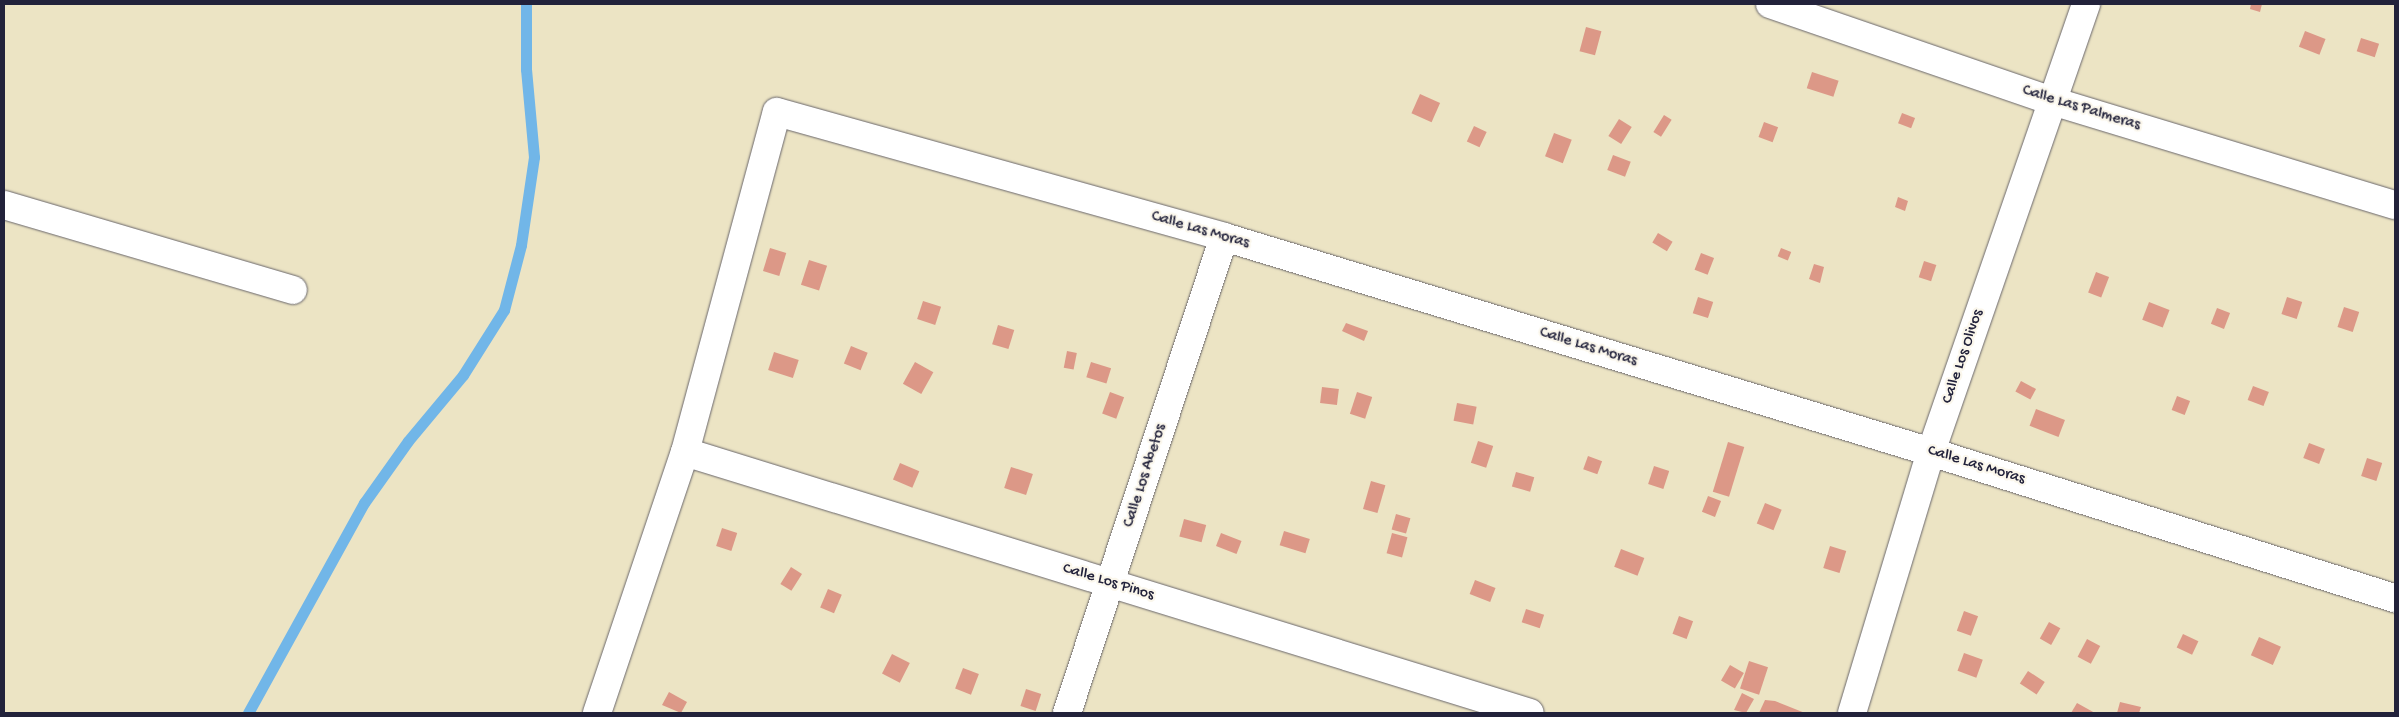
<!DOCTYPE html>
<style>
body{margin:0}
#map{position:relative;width:2399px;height:717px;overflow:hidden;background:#ece4c4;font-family:"Gochi Hand",sans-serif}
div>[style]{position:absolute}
.stream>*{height:11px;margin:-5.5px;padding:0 5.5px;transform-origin:5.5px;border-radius:5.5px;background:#71b6e8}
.building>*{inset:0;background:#dc9887;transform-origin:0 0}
.roads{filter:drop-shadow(0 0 1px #69666b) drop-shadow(0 0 1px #69666b)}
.street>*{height:28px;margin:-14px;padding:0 14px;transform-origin:14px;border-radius:14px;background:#fff}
span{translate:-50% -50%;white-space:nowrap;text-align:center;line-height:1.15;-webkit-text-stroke:4.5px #fbf7ec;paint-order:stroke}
.street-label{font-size:16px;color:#22223b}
.frame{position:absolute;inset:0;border:5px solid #22223b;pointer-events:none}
</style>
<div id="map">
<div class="stream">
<div style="left:248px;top:713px;width:240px;rotate:-61.1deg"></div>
<div style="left:364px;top:503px;width:76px;rotate:-54.6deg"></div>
<div style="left:408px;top:441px;width:86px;rotate:-50.2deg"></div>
<div style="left:463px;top:375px;width:77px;rotate:-57.8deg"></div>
<div style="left:504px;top:310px;width:67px;rotate:-75.3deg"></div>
<div style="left:521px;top:245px;width:89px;rotate:-81.6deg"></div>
<div style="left:534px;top:157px;width:88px;rotate:-95.2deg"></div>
<div style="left:526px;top:69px;width:65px;rotate:-90deg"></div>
</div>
<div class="building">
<div style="clip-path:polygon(2251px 4px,2262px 4px,2260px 12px,2250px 9px)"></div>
<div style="left:1586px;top:27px;width:16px;height:25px;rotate:15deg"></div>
<div style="left:2305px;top:31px;width:22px;height:17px;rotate:21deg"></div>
<div style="left:2361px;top:38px;width:19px;height:14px;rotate:18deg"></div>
<div style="left:1812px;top:72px;width:28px;height:17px;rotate:18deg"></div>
<div style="left:1420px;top:94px;width:22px;height:21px;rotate:24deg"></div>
<div style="left:1902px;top:113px;width:14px;height:11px;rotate:21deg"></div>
<div style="left:1664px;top:115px;width:9px;height:20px;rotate:32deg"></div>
<div style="left:1619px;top:119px;width:15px;height:20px;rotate:32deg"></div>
<div style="left:1764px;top:122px;width:15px;height:16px;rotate:20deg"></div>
<div style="left:1474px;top:126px;width:14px;height:17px;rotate:25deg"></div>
<div style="left:1554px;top:133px;width:19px;height:25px;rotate:21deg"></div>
<div style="left:1613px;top:155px;width:19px;height:16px;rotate:21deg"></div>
<div style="clip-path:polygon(1898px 197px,1908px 201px,1905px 211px,1895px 207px)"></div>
<div style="left:1658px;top:233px;width:17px;height:11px;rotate:31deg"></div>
<div style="left:770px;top:248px;width:17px;height:24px;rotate:17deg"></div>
<div style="left:1781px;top:248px;width:11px;height:9px;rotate:22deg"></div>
<div style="left:1701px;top:253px;width:14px;height:18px;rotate:21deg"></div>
<div style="left:809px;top:260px;width:19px;height:26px;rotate:18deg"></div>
<div style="left:1924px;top:261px;width:13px;height:17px;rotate:18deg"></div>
<div style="clip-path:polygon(1814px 264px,1824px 267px,1820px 283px,1809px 279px)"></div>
<div style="left:2096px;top:272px;width:14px;height:22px;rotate:21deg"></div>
<div style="left:1698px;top:297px;width:16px;height:17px;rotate:18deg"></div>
<div style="left:2287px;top:297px;width:16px;height:18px;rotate:18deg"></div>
<div style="left:923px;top:301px;width:19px;height:19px;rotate:18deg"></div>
<div style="left:2149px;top:302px;width:22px;height:19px;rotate:21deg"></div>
<div style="left:2344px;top:307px;width:16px;height:21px;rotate:18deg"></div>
<div style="left:2217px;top:308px;width:14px;height:17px;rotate:21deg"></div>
<div style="clip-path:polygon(1346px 323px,1368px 331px,1364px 341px,1342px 331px)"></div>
<div style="left:998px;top:325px;width:17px;height:20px;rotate:17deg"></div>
<div style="left:851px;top:346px;width:18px;height:19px;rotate:22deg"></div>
<div style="left:1067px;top:351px;width:10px;height:17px;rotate:11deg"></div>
<div style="left:774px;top:352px;width:26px;height:19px;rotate:18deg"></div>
<div style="left:915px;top:362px;width:21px;height:25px;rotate:29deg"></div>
<div style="left:1091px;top:362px;width:21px;height:16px;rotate:17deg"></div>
<div style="left:2021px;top:381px;width:17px;height:12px;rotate:28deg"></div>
<div style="left:2253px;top:386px;width:17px;height:15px;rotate:21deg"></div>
<div style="left:1322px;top:387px;width:17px;height:16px;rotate:7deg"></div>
<div style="left:1110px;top:392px;width:15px;height:23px;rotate:20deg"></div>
<div style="left:1357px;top:392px;width:16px;height:23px;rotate:18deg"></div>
<div style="left:2177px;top:396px;width:14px;height:15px;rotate:21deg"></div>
<div style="left:1457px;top:403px;width:20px;height:18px;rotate:11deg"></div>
<div style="left:2036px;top:409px;width:31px;height:18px;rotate:21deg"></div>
<div style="left:1478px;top:441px;width:16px;height:23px;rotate:18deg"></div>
<div style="left:1728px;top:442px;width:17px;height:52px;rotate:17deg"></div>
<div style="left:2309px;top:443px;width:17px;height:16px;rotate:21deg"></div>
<div style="left:1588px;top:456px;width:15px;height:14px;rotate:20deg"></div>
<div style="left:2367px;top:458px;width:16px;height:19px;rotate:18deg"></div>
<div style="left:900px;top:463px;width:21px;height:18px;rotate:23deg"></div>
<div style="left:1654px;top:466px;width:16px;height:19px;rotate:18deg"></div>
<div style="left:1011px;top:467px;width:23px;height:22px;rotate:18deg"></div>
<div style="left:1516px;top:472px;width:19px;height:15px;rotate:16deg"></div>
<div style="left:1371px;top:481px;width:15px;height:29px;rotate:16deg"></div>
<div style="left:1708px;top:496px;width:14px;height:17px;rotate:21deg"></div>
<div style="left:1765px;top:503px;width:18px;height:22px;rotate:22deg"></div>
<div style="left:1396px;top:514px;width:15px;height:16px;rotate:16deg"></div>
<div style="left:1184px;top:519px;width:23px;height:18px;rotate:15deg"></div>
<div style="left:722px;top:528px;width:16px;height:19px;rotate:18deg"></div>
<div style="left:1284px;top:531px;width:27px;height:15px;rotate:17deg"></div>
<div style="left:1221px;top:533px;width:22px;height:14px;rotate:21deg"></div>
<div style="left:1392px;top:533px;width:16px;height:21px;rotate:15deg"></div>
<div style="left:1830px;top:546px;width:17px;height:23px;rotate:17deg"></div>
<div style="left:1621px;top:549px;width:25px;height:19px;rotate:21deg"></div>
<div style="left:791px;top:567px;width:13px;height:20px;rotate:32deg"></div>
<div style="left:1475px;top:580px;width:22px;height:15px;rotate:21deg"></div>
<div style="left:828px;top:589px;width:15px;height:20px;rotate:23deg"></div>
<div style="left:1526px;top:609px;width:19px;height:14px;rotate:18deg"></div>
<div style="left:1964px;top:611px;width:15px;height:21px;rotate:20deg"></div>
<div style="left:1679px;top:616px;width:15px;height:19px;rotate:20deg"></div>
<div style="left:2049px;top:622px;width:13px;height:19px;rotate:29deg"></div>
<div style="left:2183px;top:634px;width:17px;height:15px;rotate:25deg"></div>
<div style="left:2259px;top:637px;width:24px;height:20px;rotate:24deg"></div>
<div style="left:2087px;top:639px;width:15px;height:20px;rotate:28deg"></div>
<div style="left:1964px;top:653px;width:20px;height:19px;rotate:20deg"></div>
<div style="left:892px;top:654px;width:20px;height:22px;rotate:27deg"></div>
<div style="left:1749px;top:661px;width:20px;height:29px;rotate:18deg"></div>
<div style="left:1730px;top:665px;width:16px;height:18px;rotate:30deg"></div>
<div style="left:963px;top:668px;width:17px;height:22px;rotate:21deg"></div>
<div style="left:2028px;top:671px;width:20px;height:15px;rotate:33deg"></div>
<div style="left:1026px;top:689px;width:16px;height:18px;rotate:18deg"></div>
<div style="clip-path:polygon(669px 692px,687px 702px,681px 713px,662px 705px)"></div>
<div style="clip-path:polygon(1742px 693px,1754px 699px,1746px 713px,1734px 710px)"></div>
<div style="clip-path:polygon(1765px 700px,1775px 701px,1805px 713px,1759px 713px)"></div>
<div style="clip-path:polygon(2120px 702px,2141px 707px,2139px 713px,2117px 713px)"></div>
<div style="clip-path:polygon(2077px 703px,2095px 713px,2071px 713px)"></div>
</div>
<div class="roads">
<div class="street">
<div style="left:1770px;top:4px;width:298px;rotate:19deg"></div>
<div style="left:2052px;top:101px;width:358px;rotate:16.9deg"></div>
<div style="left:4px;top:205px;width:301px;rotate:16.4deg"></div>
<div style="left:685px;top:452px;width:884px;rotate:17.16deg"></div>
<div style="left:597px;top:713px;width:275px;rotate:-71.4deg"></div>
<div style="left:685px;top:452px;width:352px;rotate:-74.9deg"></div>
<div style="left:777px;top:112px;width:464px;rotate:15.6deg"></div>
<div style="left:1224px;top:237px;width:739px;rotate:16.91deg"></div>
<div style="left:1931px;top:452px;width:486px;rotate:17.5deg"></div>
<div style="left:1067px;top:713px;width:501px;rotate:-71.75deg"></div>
<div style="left:1852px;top:713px;width:273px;rotate:-73.2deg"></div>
<div style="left:1931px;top:452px;width:474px;rotate:-70.9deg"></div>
</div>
</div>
<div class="street-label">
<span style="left:2081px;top:109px;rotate:17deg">Calle Las Palmeras</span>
<span style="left:1200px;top:231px;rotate:16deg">Calle Las Moras</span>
<span style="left:1588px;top:348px;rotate:17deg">Calle Las Moras</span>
<span style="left:1964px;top:357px;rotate:-71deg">Calle Los Olivos</span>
<span style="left:1976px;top:466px;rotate:17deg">Calle Las Moras</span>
<span style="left:1146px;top:476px;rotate:-72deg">Calle Los Abetos</span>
<span style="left:1108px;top:583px;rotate:17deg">Calle Los Pinos</span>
</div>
<div class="frame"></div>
</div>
